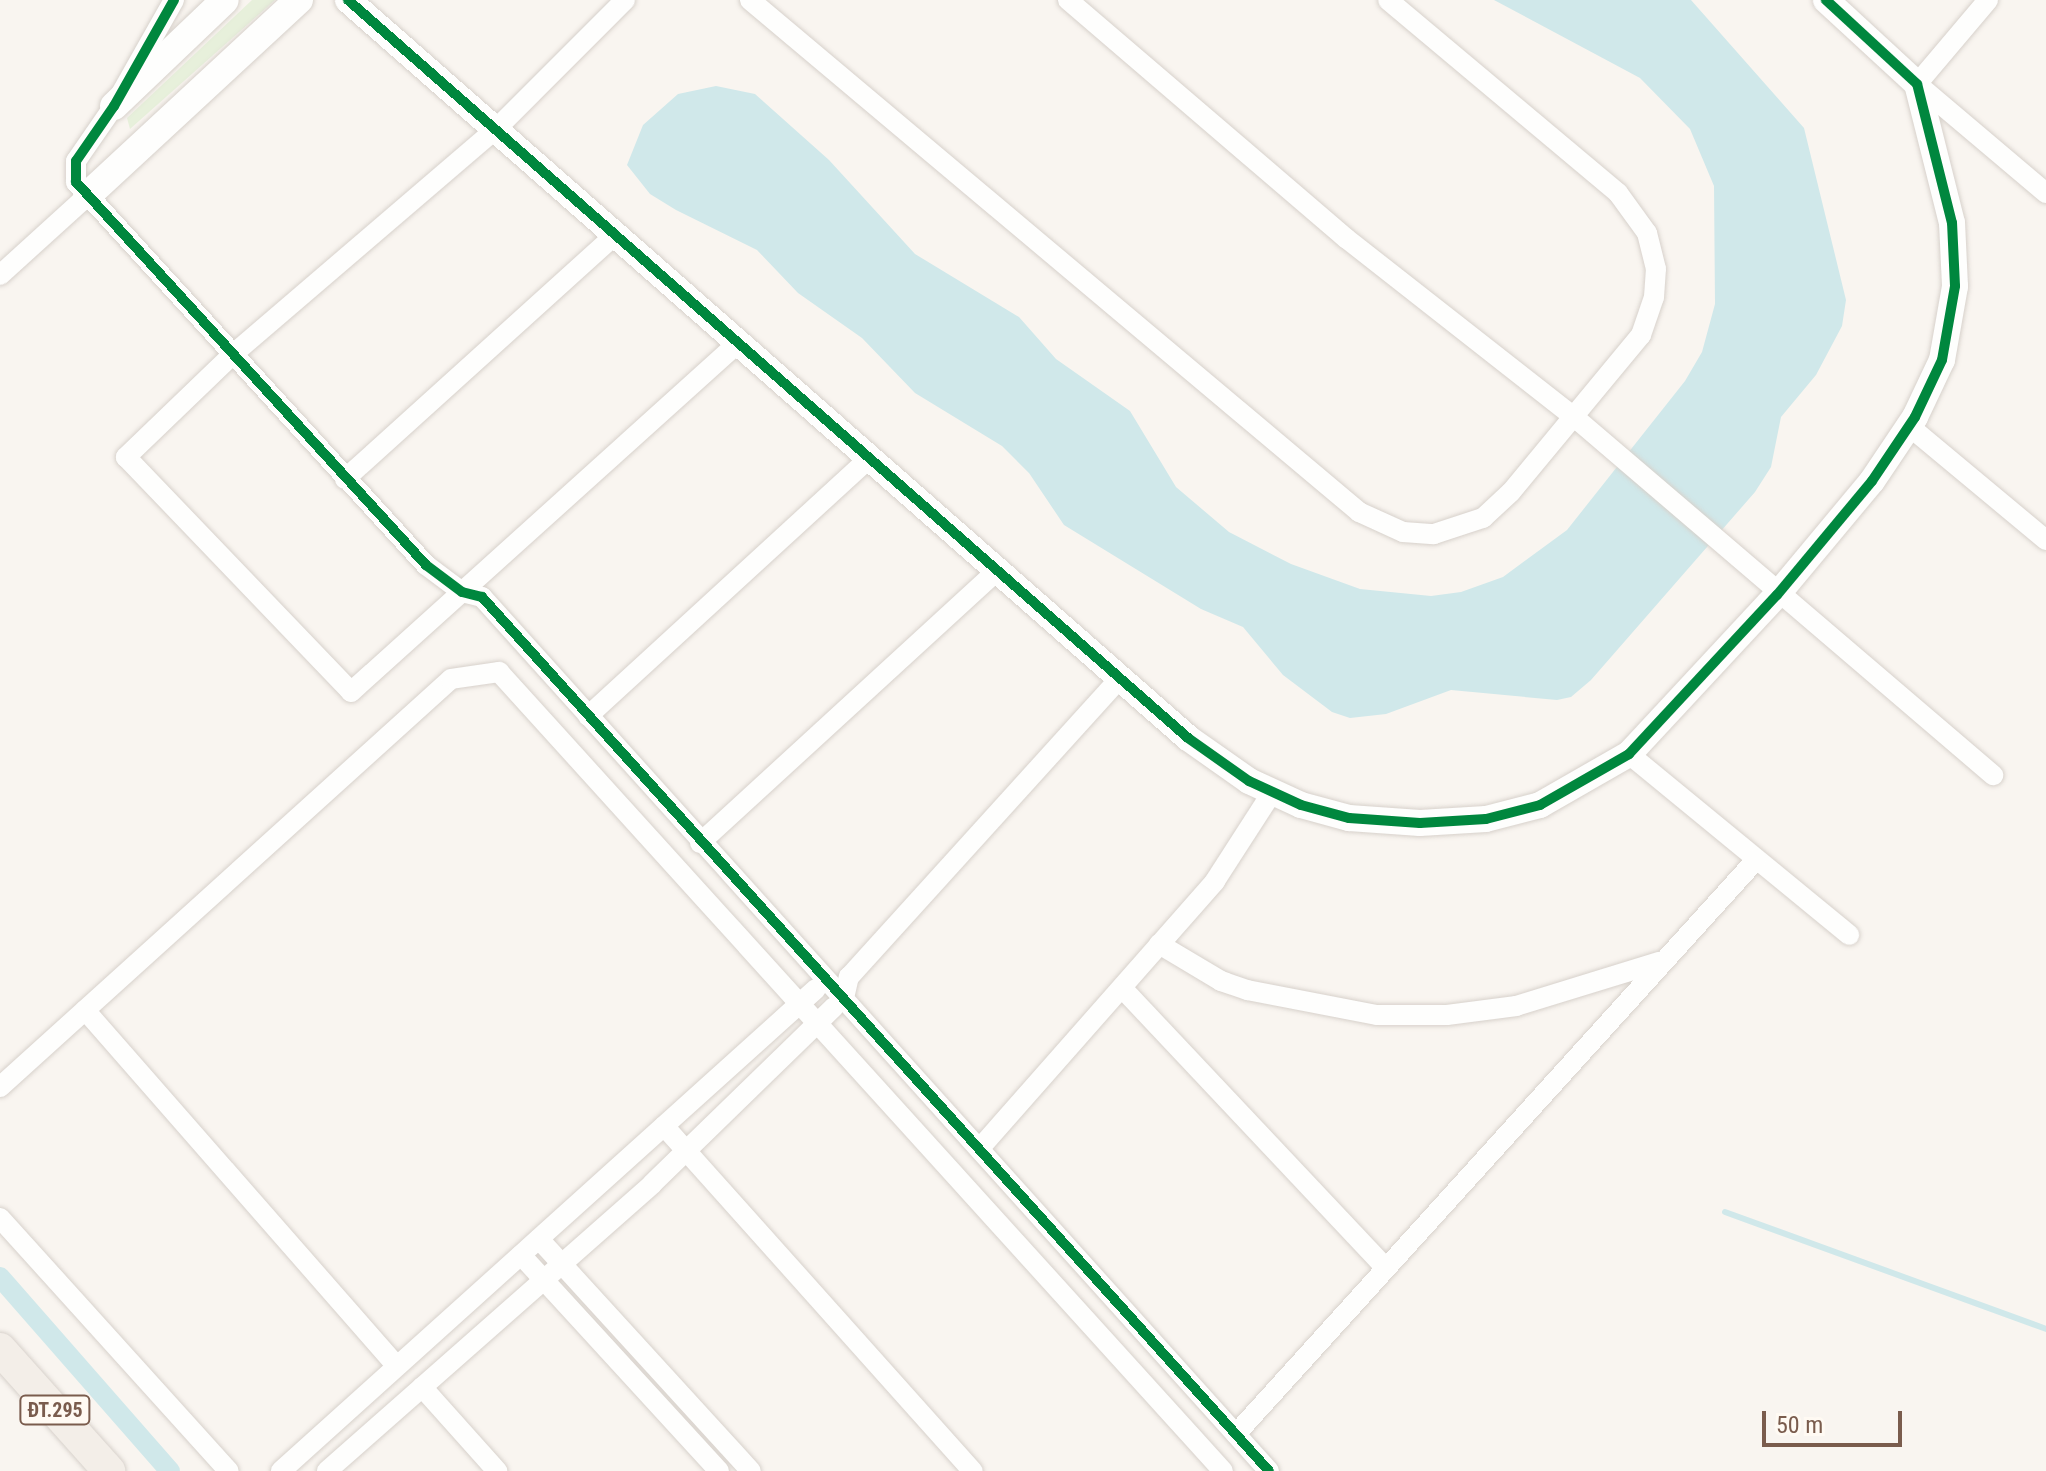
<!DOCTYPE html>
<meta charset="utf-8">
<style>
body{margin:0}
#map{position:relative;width:2046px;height:1471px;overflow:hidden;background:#f9f5f0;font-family:"Roboto Condensed",sans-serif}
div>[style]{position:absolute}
.green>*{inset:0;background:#e7f0db}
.water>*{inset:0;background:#d0e8ea}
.stream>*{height:6px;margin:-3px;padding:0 3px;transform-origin:3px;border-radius:3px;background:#d0e8ea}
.canal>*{height:20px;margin:-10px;padding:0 10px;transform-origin:10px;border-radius:10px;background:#d0e8ea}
.roads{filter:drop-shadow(0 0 2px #d7d1cb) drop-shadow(0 0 2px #d7d1cb)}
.minor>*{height:20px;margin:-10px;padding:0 10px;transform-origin:10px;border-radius:10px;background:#fefefd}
.tertiary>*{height:26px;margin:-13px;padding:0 13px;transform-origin:13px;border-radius:13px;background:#fefefd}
.secondary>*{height:28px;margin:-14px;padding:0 14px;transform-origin:14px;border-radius:14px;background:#fefefd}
.primary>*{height:32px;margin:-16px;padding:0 16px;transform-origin:16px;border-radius:16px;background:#f3eee8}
.cycleway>*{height:10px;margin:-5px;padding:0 5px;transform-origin:5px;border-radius:5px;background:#00873e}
span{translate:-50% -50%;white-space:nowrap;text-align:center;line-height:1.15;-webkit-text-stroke:7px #fffaf3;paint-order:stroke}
.shield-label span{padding:2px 6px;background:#fffaf3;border:2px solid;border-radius:6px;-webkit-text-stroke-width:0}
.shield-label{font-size:20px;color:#7a5c4d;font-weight:700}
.scale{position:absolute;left:1762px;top:1411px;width:140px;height:36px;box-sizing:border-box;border:4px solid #7a5c4d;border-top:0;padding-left:10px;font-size:24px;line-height:28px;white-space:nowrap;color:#7a5c4d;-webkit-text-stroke:6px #fffaf3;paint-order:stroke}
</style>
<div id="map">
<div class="green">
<div style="clip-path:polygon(252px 0,275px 0,130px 129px,127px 118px)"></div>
</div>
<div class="water">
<div style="clip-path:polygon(1494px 0,1691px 0,1804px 128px,1846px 300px,1842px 326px,1816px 375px,1781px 417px,1771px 467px,1755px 492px,1591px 680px,1571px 697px,1557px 700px,1451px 690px,1386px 714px,1350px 718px,1332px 712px,1283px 675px,1243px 627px,1201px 609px,1064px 525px,1029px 473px,1002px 446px,915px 393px,862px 338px,798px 293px,757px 250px,676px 210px,650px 194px,627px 165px,643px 125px,678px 94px,716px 86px,755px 94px,829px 160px,915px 254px,1019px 317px,1056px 359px,1130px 411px,1176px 487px,1229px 532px,1291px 564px,1360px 589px,1431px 596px,1461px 592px,1503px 577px,1567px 530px,1685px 381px,1702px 352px,1715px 304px,1714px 186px,1690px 129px,1640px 78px)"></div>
</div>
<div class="stream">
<div style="left:1725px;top:1212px;width:342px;rotate:20deg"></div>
</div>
<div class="canal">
<div style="left:0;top:1277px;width:258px;rotate:48.8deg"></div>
</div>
<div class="roads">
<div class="minor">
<div style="left:174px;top:0;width:122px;rotate:119.5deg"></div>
<div style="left:114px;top:106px;width:67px;rotate:124.6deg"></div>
<div style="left:76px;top:161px;width:21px;rotate:90deg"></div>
<div style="left:76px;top:182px;width:519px;rotate:47.58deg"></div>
<div style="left:426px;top:565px;width:45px;rotate:36.9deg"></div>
<div style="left:462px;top:592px;width:21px;rotate:14deg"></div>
<div style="left:482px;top:597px;width:1176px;rotate:48deg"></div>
<div style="left:625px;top:0;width:181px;rotate:135deg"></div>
<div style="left:497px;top:128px;width:350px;rotate:139.4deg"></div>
<div style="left:231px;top:356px;width:146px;rotate:136.1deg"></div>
<div style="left:126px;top:457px;width:325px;rotate:46.2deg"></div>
<div style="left:351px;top:692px;width:523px;rotate:-42.05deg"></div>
<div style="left:750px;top:0;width:796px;rotate:40.05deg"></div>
<div style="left:1359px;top:512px;width:48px;rotate:24.4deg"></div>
<div style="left:1403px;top:532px;width:31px;rotate:4deg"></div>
<div style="left:1434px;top:534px;width:52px;rotate:-18.1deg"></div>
<div style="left:1483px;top:518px;width:38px;rotate:-43deg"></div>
<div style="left:1511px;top:492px;width:204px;rotate:-50.4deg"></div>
<div style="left:1641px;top:335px;width:40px;rotate:-71.1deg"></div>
<div style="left:1654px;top:297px;width:28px;rotate:-86deg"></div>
<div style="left:1656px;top:269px;width:37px;rotate:-104deg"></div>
<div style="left:1647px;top:233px;width:49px;rotate:-125.9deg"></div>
<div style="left:1618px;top:193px;width:300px;rotate:-140deg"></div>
<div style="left:1068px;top:0;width:367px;rotate:40.6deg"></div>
<div style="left:1347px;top:239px;width:287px;rotate:38.1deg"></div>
<div style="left:1573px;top:416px;width:553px;rotate:40.52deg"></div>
<div style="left:1988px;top:0;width:110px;rotate:130.2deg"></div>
<div style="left:1917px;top:84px;width:169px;rotate:40.2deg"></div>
<div style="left:0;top:275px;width:118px;rotate:-42.2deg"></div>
<div style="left:1909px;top:426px;width:178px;rotate:39.8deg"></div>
<div style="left:345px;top:479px;width:364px;rotate:-42.1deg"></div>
<div style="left:588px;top:716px;width:382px;rotate:-42.5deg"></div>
<div style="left:1629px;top:754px;width:285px;rotate:39.4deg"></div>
<div style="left:700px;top:843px;width:403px;rotate:-42.5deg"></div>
<div style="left:1159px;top:944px;width:72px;rotate:30.8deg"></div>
<div style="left:1221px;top:981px;width:28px;rotate:19deg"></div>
<div style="left:1247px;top:990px;width:132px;rotate:10.9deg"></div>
<div style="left:1377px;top:1015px;width:70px"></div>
<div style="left:1447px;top:1015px;width:70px;rotate:-7.4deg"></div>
<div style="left:1516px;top:1006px;width:150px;rotate:-17.1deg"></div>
<div style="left:1122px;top:988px;width:382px;rotate:46.7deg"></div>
<div style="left:844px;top:998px;width:22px;rotate:-77deg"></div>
<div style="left:849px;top:977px;width:401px;rotate:-47.8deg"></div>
<div style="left:85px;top:1010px;width:473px;rotate:48.8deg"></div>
<div style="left:0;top:1087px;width:608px;rotate:-42.13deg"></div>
<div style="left:451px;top:679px;width:49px;rotate:-8.3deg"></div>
<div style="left:499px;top:672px;width:1078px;rotate:47.82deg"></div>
<div style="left:664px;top:1126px;width:463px;rotate:48.2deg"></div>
<div style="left:980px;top:1148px;width:356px;rotate:-48.6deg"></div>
<div style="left:1215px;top:881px;width:103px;rotate:-57.2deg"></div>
<div style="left:0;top:1218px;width:341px;rotate:47.9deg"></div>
<div style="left:539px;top:1239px;width:314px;rotate:47.6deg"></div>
<div style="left:521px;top:1255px;width:293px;rotate:47.5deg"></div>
<div style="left:422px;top:1387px;width:113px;rotate:48.2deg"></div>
<div style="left:1236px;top:1434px;width:775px;rotate:-47.83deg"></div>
<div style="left:281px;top:1471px;width:720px;rotate:-42.02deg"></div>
<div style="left:327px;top:1471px;width:434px;rotate:-41.4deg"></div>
<div style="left:652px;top:1184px;width:254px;rotate:-44.2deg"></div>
</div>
<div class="tertiary">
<div style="left:348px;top:0;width:1118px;rotate:41.3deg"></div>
<div style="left:1188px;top:738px;width:75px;rotate:35.2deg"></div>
<div style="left:1249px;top:781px;width:57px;rotate:24.8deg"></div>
<div style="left:1301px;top:805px;width:50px;rotate:15.2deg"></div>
<div style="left:1349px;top:818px;width:71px;rotate:4deg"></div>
<div style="left:1420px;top:823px;width:66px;rotate:-3.5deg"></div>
<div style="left:1486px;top:819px;width:56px;rotate:-14.5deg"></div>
<div style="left:1540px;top:805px;width:103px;rotate:-29.8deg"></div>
<div style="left:1629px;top:754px;width:217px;rotate:-47.1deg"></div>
<div style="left:1777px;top:595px;width:148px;rotate:-50.2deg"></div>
<div style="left:1872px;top:481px;width:77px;rotate:-56.1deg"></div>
<div style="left:1915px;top:417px;width:63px;rotate:-64.7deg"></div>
<div style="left:1942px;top:360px;width:75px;rotate:-80deg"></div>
<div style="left:1955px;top:286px;width:63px;rotate:-92.7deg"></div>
<div style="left:1952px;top:223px;width:143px;rotate:-104.1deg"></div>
<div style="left:1917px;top:84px;width:124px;rotate:-137.3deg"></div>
</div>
<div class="secondary">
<div style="left:114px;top:106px;width:153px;rotate:-43.7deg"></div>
<div style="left:87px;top:196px;width:289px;rotate:-42.8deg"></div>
</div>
<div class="primary">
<div style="left:0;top:1349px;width:164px;rotate:48.2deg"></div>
</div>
</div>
<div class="cycleway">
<div style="left:174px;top:0;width:122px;rotate:119.5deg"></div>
<div style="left:114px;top:106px;width:67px;rotate:124.6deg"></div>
<div style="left:76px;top:161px;width:21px;rotate:90deg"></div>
<div style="left:76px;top:182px;width:519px;rotate:47.58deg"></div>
<div style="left:426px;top:565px;width:45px;rotate:36.9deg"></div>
<div style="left:462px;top:592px;width:21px;rotate:14deg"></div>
<div style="left:482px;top:597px;width:1176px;rotate:48deg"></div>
<div style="left:348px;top:0;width:1118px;rotate:41.3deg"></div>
<div style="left:1188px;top:738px;width:75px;rotate:35.2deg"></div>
<div style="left:1249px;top:781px;width:57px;rotate:24.8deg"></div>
<div style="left:1301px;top:805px;width:50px;rotate:15.2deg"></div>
<div style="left:1349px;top:818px;width:71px;rotate:4deg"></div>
<div style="left:1420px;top:823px;width:66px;rotate:-3.5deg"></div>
<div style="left:1486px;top:819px;width:56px;rotate:-14.5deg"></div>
<div style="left:1540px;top:805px;width:103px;rotate:-29.8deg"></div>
<div style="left:1629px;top:754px;width:217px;rotate:-47.1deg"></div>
<div style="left:1777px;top:595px;width:148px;rotate:-50.2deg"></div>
<div style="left:1872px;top:481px;width:77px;rotate:-56.1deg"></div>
<div style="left:1915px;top:417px;width:63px;rotate:-64.7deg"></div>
<div style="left:1942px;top:360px;width:75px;rotate:-80deg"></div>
<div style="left:1955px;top:286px;width:63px;rotate:-92.7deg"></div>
<div style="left:1952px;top:223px;width:143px;rotate:-104.1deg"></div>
<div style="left:1917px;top:84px;width:124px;rotate:-137.3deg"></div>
</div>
<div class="shield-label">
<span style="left:55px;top:1410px">ĐT.295</span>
</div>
<div class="scale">50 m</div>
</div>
